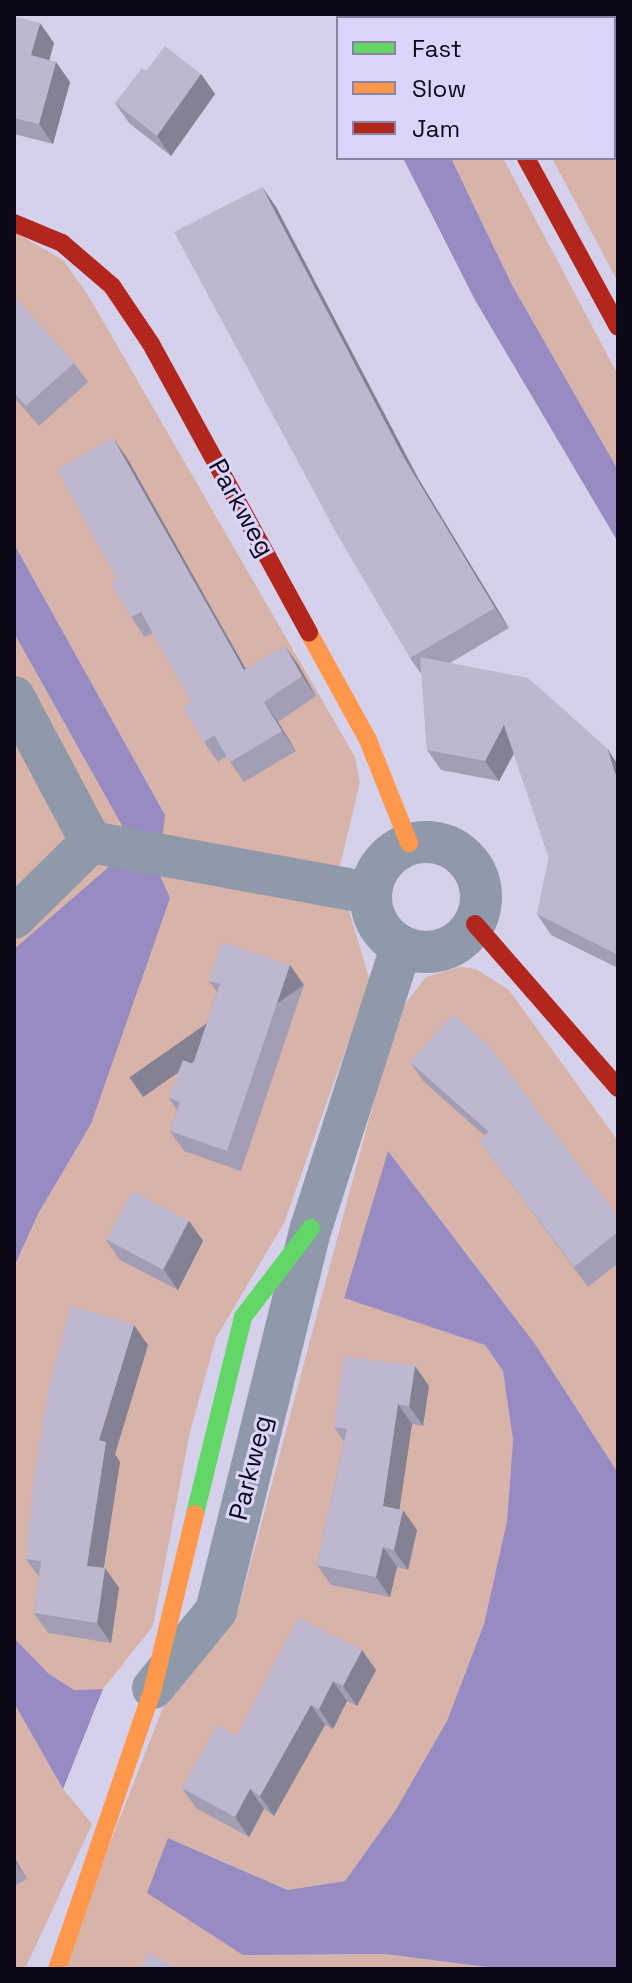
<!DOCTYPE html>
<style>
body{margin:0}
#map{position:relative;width:632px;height:1983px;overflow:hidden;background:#d6d1eb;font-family:"Space Grotesk",sans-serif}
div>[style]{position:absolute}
.green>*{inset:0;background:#d7b3a9}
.water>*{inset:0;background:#988bc2}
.street>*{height:42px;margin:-21px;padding:0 21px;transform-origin:21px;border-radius:21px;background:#8f99a9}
.street>.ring{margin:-21px;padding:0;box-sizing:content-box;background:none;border:42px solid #8f99a9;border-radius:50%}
.fast>*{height:18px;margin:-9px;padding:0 9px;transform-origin:9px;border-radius:9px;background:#63d668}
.slow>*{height:18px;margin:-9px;padding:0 9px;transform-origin:9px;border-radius:9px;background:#ff974d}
.jam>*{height:18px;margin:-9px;padding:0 9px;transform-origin:9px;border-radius:9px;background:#b3261e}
.wall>*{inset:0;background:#a39eb3}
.shaded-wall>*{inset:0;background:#848192;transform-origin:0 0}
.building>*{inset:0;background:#bdb8d0;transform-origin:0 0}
span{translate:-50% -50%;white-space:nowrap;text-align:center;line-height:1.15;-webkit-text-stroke:6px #dcd5fb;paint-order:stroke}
.street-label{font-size:26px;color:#0c0818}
.frame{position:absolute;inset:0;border:16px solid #0c0818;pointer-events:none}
.legend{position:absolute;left:336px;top:16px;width:280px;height:144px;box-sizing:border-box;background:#dcd5fb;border:2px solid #8983a0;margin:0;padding:10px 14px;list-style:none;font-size:24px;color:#0c0818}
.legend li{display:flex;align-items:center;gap:16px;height:40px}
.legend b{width:40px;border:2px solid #8983a0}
</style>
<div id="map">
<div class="green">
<div style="clip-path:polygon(614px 106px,618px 114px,618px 282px,552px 158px,614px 158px)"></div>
<div style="clip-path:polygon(451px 158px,503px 158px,618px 375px,618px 470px,512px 285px)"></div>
<div style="clip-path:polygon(14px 232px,63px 260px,88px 295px,355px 757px,360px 782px,338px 874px,370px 981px,284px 1223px,216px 1338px,190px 1432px,153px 1626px,103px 1689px,74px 1690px,48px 1673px,14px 1638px,14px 1267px,38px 1214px,91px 1124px,117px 1048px,119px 858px,14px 949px,14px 633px,125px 831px,165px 815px,14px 544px)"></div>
<div style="clip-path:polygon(460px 967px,476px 969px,509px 990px,618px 1141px,618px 1473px,535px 1344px,389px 1152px,344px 1297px,485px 1345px,503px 1371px,513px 1440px,507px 1521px,484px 1624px,447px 1721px,395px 1811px,345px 1881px,289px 1890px,168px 1838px,243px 1955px,385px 1954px,502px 1969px,61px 1969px,162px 1710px,193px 1659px,238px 1611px,397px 1014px,426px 977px)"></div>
<div style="clip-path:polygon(14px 1703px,63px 1789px,92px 1824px,25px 1969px,14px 1969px)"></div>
</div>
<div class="water">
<div style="clip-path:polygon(403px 158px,451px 158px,512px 285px,618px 470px,618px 542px,475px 300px)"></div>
<div style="clip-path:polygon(14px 544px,165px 815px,162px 839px,125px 831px,14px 633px)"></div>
<div style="clip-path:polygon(119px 858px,156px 867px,170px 898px,91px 1124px,38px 1214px,14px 1267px,14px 949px)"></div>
<div style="clip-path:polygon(388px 1151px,535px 1344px,618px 1473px,618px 1969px,502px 1969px,385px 1954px,243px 1955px,147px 1893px,168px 1838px,288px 1890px,345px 1881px,395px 1811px,447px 1721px,484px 1624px,507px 1521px,513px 1440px,503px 1371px,485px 1345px,344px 1298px)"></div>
<div style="clip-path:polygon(14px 1638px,48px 1673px,74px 1690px,103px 1689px,63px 1789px,14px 1703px)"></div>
</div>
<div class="street">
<div style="left:456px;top:14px;width:4px;rotate:63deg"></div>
<div style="left:14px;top:697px;width:164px;rotate:62deg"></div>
<div style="left:91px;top:842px;width:108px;rotate:135.4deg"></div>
<div class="ring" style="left:371px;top:842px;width:68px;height:68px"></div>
<div style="left:91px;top:842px;width:284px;rotate:10.4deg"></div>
<div style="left:153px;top:1688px;width:99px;rotate:-50.7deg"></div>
<div style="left:216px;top:1611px;width:395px;rotate:-76.1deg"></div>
<div style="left:311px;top:1228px;width:295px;rotate:-72.2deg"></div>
</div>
<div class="fast">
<div style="left:195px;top:1514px;width:203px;rotate:-76.3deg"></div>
<div style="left:243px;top:1317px;width:112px;rotate:-52.6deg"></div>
</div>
<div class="slow">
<div style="left:614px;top:38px;width:9px;rotate:63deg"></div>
<div style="left:309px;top:633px;width:122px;rotate:61.1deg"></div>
<div style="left:368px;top:740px;width:111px;rotate:68.3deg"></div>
<div style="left:57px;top:1969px;width:297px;rotate:-71.1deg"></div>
<div style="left:153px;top:1688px;width:179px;rotate:-76.4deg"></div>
</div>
<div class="jam">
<div style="left:526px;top:158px;width:192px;rotate:61.4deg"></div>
<div style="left:14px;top:223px;width:52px;rotate:22.6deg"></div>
<div style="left:62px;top:243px;width:66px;rotate:40.7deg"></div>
<div style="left:112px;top:286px;width:70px;rotate:56.1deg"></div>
<div style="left:151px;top:344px;width:329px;rotate:61.3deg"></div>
<div style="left:475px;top:924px;width:218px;rotate:48.9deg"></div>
</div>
<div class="wall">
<div style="clip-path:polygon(14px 16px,54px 43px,49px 60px,56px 62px,70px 82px,53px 144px,14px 134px)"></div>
<div style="clip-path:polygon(146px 71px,201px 74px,215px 94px,171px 156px,129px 123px,115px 103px)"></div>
<div style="clip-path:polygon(262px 187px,276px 207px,418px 478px,509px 628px,450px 663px,618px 765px,618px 968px,551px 935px,537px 914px,549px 858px,514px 754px,499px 781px,441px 770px,427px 750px,422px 675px,410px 658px)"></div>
<div style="clip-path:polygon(14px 296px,74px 363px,88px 382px,39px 426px,14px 397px)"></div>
<div style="clip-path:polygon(127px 458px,246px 669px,285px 646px,299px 666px,316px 696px,278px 722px,296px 751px,244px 782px,226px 756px,218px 762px,204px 742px,191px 702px,153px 633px,145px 637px,131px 617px,117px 579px)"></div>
<div style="clip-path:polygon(209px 981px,304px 985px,241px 1171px,184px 1151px,170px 1131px,177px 1110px,169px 1098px,193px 1064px,217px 992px)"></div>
<div style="clip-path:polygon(410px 1062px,618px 1217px,618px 1263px,588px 1287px,479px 1140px,485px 1136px,424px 1082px)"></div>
<div style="clip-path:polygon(189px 1221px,203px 1241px,178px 1290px,120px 1260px,106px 1240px)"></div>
<div style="clip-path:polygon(148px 1345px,115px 1454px,120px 1462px,103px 1568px,105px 1568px,119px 1588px,111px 1643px,48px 1633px,34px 1613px,39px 1577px,26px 1559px)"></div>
<div style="clip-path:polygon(415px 1366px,429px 1386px,423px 1426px,412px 1424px,399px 1509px,417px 1530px,408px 1570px,397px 1567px,390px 1597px,331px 1585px,317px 1565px,344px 1442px,334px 1427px)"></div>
<div style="clip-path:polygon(362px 1650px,376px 1670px,357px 1706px,347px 1701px,333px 1729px,325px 1725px,274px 1816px,264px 1809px,249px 1837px,196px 1808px,182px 1788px,237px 1736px)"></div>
<div style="clip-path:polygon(14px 1857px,27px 1879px,14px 1886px)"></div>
</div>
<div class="shaded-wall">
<div style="clip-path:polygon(40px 23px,54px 43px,45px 75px,31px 55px)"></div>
<div style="clip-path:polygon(56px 62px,70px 82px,53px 144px,39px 124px)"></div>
<div style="clip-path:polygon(201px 74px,215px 94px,171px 156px,157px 136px)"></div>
<div style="clip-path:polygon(262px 187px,276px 207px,418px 478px,509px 628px,495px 608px,404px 458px)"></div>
<div style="clip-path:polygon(113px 438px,127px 458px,258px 691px,244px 670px)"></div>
<div style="clip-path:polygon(285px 646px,299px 666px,316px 696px,302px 676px)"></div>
<div style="clip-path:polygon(264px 702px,278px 722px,296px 751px,282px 731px)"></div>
<div style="clip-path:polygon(504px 725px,518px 745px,499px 781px,485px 761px)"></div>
<div style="clip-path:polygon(607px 748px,618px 765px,618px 782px)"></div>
<div style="left:290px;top:965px;width:24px;height:196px;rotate:55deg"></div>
<div style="clip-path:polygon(189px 1221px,203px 1241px,178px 1290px,164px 1270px)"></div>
<div style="clip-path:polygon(134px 1325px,148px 1345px,115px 1454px,120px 1462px,101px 1586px,87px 1566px,99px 1440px)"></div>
<div style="clip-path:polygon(415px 1366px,429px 1386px,423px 1426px,409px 1406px)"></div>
<div style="clip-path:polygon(398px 1404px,412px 1424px,397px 1526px,383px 1506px)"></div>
<div style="clip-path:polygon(403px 1510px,417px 1530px,408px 1570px,394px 1550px)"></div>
<div style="clip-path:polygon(383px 1547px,397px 1567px,390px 1597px,376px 1577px)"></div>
<div style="clip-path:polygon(105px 1568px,119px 1588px,111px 1643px,97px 1623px)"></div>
<div style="clip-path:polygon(362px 1650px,376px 1670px,357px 1706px,343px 1686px)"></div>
<div style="clip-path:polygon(333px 1681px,347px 1701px,333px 1729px,319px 1709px)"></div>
<div style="clip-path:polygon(311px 1705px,325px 1725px,274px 1816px,260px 1796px)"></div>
<div style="clip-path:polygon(250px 1789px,264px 1809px,249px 1837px,235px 1817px)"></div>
<div style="clip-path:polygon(14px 1857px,27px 1879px,14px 1860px)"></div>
</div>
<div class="building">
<div style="clip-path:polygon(14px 16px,40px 23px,31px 55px,56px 62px,39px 124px,14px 118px)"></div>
<div style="clip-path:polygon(165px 46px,201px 74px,157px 136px,115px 103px,142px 68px,146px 71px)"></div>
<div style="clip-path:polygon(262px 187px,404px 458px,495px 608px,410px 658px,338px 536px,174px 232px)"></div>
<div style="clip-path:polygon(14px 296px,74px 363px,26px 406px,14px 393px)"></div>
<div style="clip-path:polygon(113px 438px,244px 670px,285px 646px,302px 676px,264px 702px,282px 731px,230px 762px,214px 735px,204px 742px,183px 707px,191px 702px,141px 612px,131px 617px,111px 583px,117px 579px,57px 469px)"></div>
<div style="clip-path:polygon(420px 657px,528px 678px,607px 748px,618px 782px,618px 955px,537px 914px,549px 858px,504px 725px,485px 761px,427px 750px)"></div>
<div style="clip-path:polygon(222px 942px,290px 965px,227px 1151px,170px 1131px,180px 1102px,169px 1098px,183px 1060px,193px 1064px,220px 984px,209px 981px)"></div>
<div style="clip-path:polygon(453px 1014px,489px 1046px,618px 1217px,618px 1232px,574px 1267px,479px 1140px,489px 1132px,410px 1062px)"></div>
<div style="left:132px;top:1191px;width:64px;height:55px;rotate:28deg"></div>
<div style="clip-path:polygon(71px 1306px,134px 1325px,99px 1440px,106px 1442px,87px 1566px,105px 1568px,97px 1623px,34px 1613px,41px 1561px,26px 1559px,33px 1487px,48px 1392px)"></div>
<div style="clip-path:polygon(344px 1356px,415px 1366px,409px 1406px,398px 1404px,383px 1506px,403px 1510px,394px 1550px,383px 1547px,376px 1577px,317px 1565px,347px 1429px,334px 1427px)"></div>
<div style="clip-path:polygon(298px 1618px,362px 1650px,343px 1686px,333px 1681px,319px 1709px,311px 1705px,260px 1796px,250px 1789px,235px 1817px,182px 1788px,217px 1725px,237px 1736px)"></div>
<div style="clip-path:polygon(149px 1953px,177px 1969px,141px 1969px)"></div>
</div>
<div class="street-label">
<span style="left:241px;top:508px;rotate:61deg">Parkweg</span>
<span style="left:251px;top:1468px;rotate:-76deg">Parkweg</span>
</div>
<div class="frame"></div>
<ul class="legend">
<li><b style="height:10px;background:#63d668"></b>Fast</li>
<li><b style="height:10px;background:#ff974d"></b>Slow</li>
<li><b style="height:10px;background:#b3261e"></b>Jam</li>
</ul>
</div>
